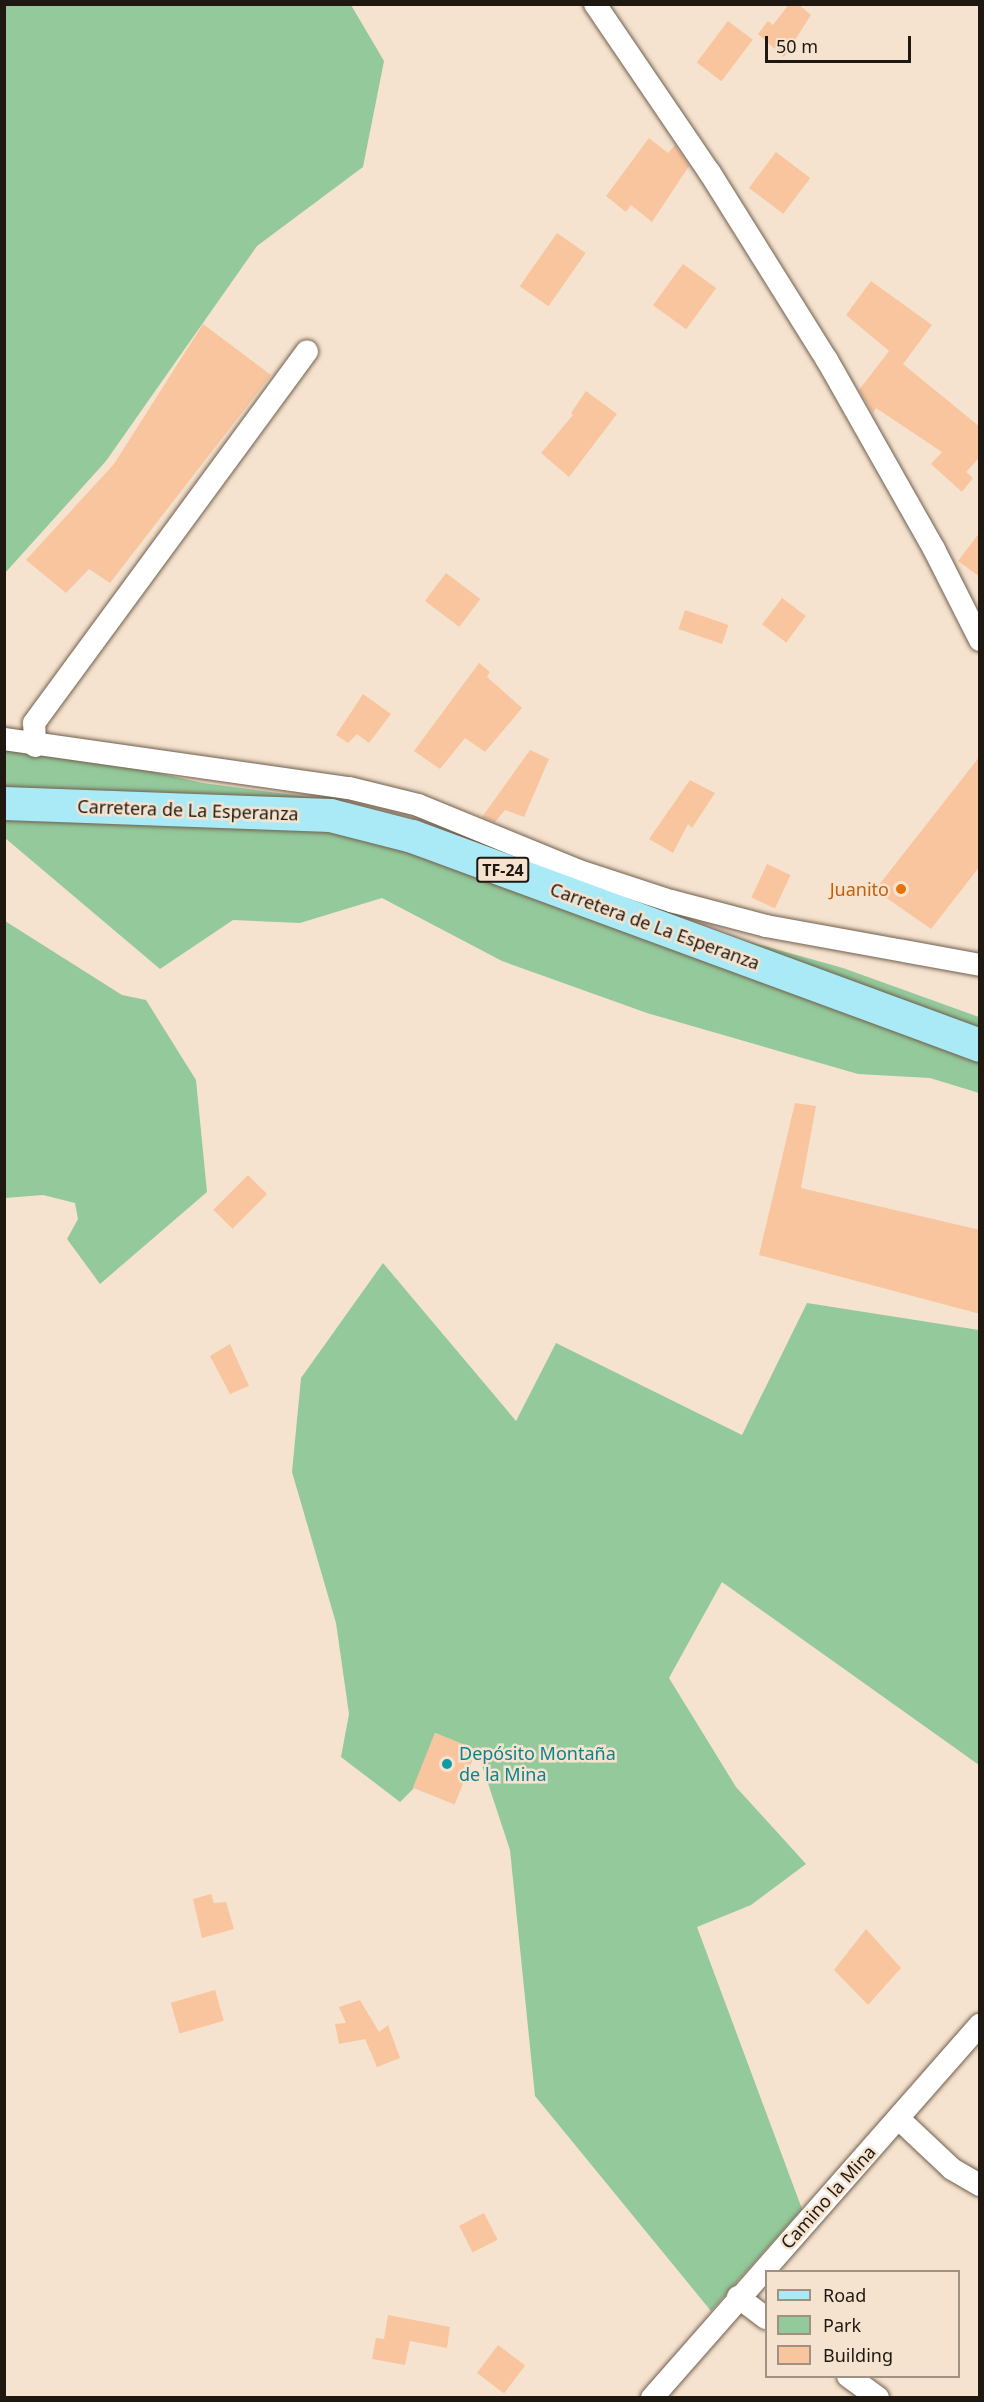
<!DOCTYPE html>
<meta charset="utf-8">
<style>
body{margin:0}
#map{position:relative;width:984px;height:2402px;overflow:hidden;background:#f6e3cf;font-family:"Noto Sans",sans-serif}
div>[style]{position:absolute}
.green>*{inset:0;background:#94c99c}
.building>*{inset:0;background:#f8c59f;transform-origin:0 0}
.roads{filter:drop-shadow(0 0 2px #70604e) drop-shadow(0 0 2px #70604e)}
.street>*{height:22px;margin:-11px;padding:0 11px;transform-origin:11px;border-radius:11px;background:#fff}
.primary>*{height:33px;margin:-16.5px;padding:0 16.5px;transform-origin:16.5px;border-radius:16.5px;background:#a9eaf6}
.dots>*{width:16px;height:16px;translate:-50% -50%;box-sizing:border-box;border:3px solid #f6e3cf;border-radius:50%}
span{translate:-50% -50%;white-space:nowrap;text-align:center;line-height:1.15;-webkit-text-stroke:5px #f6e3cf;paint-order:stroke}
.shield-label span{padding:2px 4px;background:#f6e3cf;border:2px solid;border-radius:4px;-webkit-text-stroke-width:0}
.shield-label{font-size:16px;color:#1e1811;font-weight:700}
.street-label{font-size:18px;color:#1e1811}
.food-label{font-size:18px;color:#c56008}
.right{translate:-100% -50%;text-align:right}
.culture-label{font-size:18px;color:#0d838f}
.left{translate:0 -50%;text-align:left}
.frame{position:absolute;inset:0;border:6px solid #1e1811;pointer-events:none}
.legend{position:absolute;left:765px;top:2270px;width:195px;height:108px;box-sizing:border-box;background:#f6e3cf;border:2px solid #a09283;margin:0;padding:8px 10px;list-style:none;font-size:18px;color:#1e1811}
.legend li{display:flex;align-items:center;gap:12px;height:30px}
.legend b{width:30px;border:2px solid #a09283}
.scale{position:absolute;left:765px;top:36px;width:146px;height:27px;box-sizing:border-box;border:3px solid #1e1811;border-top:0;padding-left:8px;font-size:18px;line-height:21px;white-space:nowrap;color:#1e1811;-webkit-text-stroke:4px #f6e3cf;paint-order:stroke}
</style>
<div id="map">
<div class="green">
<div style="clip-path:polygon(5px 4px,351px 5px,384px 61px,363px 167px,257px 246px,106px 461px,5px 573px)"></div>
<div style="clip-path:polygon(4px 739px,203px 783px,323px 799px,682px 923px,843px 968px,979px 1017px,979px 1093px,930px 1078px,858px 1074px,647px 1013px,502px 961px,382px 898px,300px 923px,233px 920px,160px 969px,5px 838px)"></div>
<div style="clip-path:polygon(5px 921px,122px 995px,146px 1000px,196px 1080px,207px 1192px,100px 1284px,67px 1239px,78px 1219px,75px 1203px,43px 1195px,5px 1198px)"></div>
<div style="clip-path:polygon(383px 1263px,516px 1421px,556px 1343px,742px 1435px,807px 1303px,979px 1330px,979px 1765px,722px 1582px,669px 1678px,736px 1787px,806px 1864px,751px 1905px,697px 1927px,802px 2209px,711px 2311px,535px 2096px,510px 1850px,477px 1750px,435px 1733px,414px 1788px,400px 1802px,341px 1757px,349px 1714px,336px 1623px,292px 1472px,301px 1378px)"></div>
</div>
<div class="building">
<div style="clip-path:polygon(789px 4px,798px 4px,811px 15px,784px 57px,758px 34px,768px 21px,773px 25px)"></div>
<div style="left:728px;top:21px;width:31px;height:52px;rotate:37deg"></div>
<div style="clip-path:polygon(649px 138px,668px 153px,675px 145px,689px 166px,652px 222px,631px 205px,626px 212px,606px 196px)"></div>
<div style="left:776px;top:152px;width:43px;height:45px;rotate:37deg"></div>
<div style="left:557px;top:233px;width:35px;height:65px;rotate:35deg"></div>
<div style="left:683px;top:264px;width:41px;height:51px;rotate:36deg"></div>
<div style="clip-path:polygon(871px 281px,932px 325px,903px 364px,980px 427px,980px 457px,966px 472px,973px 478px,962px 492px,931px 464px,942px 452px,876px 408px,873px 413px,859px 390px,889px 351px,846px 315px)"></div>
<div style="clip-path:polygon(203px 324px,271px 375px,110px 583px,89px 569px,66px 593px,26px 560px,114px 464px)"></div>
<div style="clip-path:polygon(586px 391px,617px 414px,569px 477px,541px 453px,573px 415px,571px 413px)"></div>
<div style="clip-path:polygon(980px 532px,980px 577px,958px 561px)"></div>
<div style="left:446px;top:573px;width:43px;height:35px;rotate:37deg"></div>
<div style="left:782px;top:598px;width:30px;height:33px;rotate:37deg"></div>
<div style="left:685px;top:610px;width:46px;height:20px;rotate:19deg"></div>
<div style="clip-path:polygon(479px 663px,490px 672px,487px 677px,522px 708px,485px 752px,465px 738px,440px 769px,414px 751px)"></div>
<div style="clip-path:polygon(363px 694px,391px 714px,369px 743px,357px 734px,348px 743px,336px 735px)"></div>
<div style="clip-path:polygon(530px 750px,549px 759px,524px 817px,505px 810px,495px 822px,482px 817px)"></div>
<div style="clip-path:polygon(980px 756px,980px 866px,931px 929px,875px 890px)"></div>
<div style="clip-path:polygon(690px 780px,715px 793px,692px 828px,688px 824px,673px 853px,649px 839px)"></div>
<div style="left:767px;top:864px;width:26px;height:37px;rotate:25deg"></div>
<div style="clip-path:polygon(795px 1103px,816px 1106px,801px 1188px,980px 1230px,980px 1314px,759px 1255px)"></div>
<div style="left:248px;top:1175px;width:27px;height:49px;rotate:45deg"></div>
<div style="clip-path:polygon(230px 1344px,249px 1386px,230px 1394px,210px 1356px)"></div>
<div style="left:435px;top:1733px;width:45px;height:59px;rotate:22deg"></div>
<div style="clip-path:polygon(211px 1894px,214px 1903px,226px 1902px,234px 1929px,202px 1938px,193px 1899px)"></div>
<div style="clip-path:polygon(866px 1929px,901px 1968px,868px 2005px,834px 1970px)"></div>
<div style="left:215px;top:1990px;width:32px;height:46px;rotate:74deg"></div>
<div style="clip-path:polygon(360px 2000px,379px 2032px,388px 2025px,400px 2058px,377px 2067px,365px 2039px,339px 2044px,335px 2024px,346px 2023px,339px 2007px)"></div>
<div style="left:484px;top:2213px;width:30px;height:28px;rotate:63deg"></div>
<div style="clip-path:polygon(388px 2315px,450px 2327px,447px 2348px,410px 2341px,405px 2365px,372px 2359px,376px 2338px,384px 2339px)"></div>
<div style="left:498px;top:2345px;width:34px;height:35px;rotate:37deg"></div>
</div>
<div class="roads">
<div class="street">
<div style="left:595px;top:4px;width:204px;rotate:55.8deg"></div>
<div style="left:710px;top:173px;width:221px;rotate:58deg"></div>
<div style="left:827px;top:360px;width:217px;rotate:60.5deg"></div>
<div style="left:934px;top:549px;width:102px;rotate:63.2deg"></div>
<div style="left:4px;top:739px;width:348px;rotate:8.1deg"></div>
<div style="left:349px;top:788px;width:71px;rotate:13.8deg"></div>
<div style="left:418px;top:805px;width:174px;rotate:22.3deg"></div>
<div style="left:579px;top:871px;width:97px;rotate:18.1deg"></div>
<div style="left:671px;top:901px;width:98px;rotate:14.7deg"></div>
<div style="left:766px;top:926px;width:218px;rotate:10.3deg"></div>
<div style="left:35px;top:746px;width:23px;rotate:-92deg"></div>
<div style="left:34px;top:723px;width:461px;rotate:-53.7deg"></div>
<div style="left:899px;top:2119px;width:73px;rotate:43.3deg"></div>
<div style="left:952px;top:2169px;width:32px;rotate:30deg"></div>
<div style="left:738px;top:2297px;width:35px;rotate:37deg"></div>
<div style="left:848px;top:2376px;width:37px;rotate:36deg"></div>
<div style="left:652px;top:2398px;width:497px;rotate:-48.7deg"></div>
</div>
<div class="primary">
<div style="left:4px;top:803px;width:326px;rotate:2.1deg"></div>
<div style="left:330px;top:815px;width:85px;rotate:14.4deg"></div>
<div style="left:412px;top:836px;width:605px;rotate:20.2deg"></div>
</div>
</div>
<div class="dots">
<div style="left:901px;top:889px;background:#e8710a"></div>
<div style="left:447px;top:1764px;background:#0f9aa8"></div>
</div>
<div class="shield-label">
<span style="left:503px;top:870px">TF-24</span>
</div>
<div class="street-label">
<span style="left:188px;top:810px;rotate:2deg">Carretera de La Esperanza</span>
<span style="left:655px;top:926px;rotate:20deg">Carretera de La Esperanza</span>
<span style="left:828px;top:2197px;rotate:-48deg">Camino la Mina</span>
</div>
<div class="food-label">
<span class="right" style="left:889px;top:889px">Juanito</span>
</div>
<div class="culture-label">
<span class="left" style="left:459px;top:1764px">Depósito Montaña<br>de la Mina</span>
</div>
<div class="frame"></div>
<ul class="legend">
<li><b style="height:8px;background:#a9eaf6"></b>Road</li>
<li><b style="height:16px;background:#94c99c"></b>Park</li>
<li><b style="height:16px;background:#f8c59f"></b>Building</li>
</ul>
<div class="scale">50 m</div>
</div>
